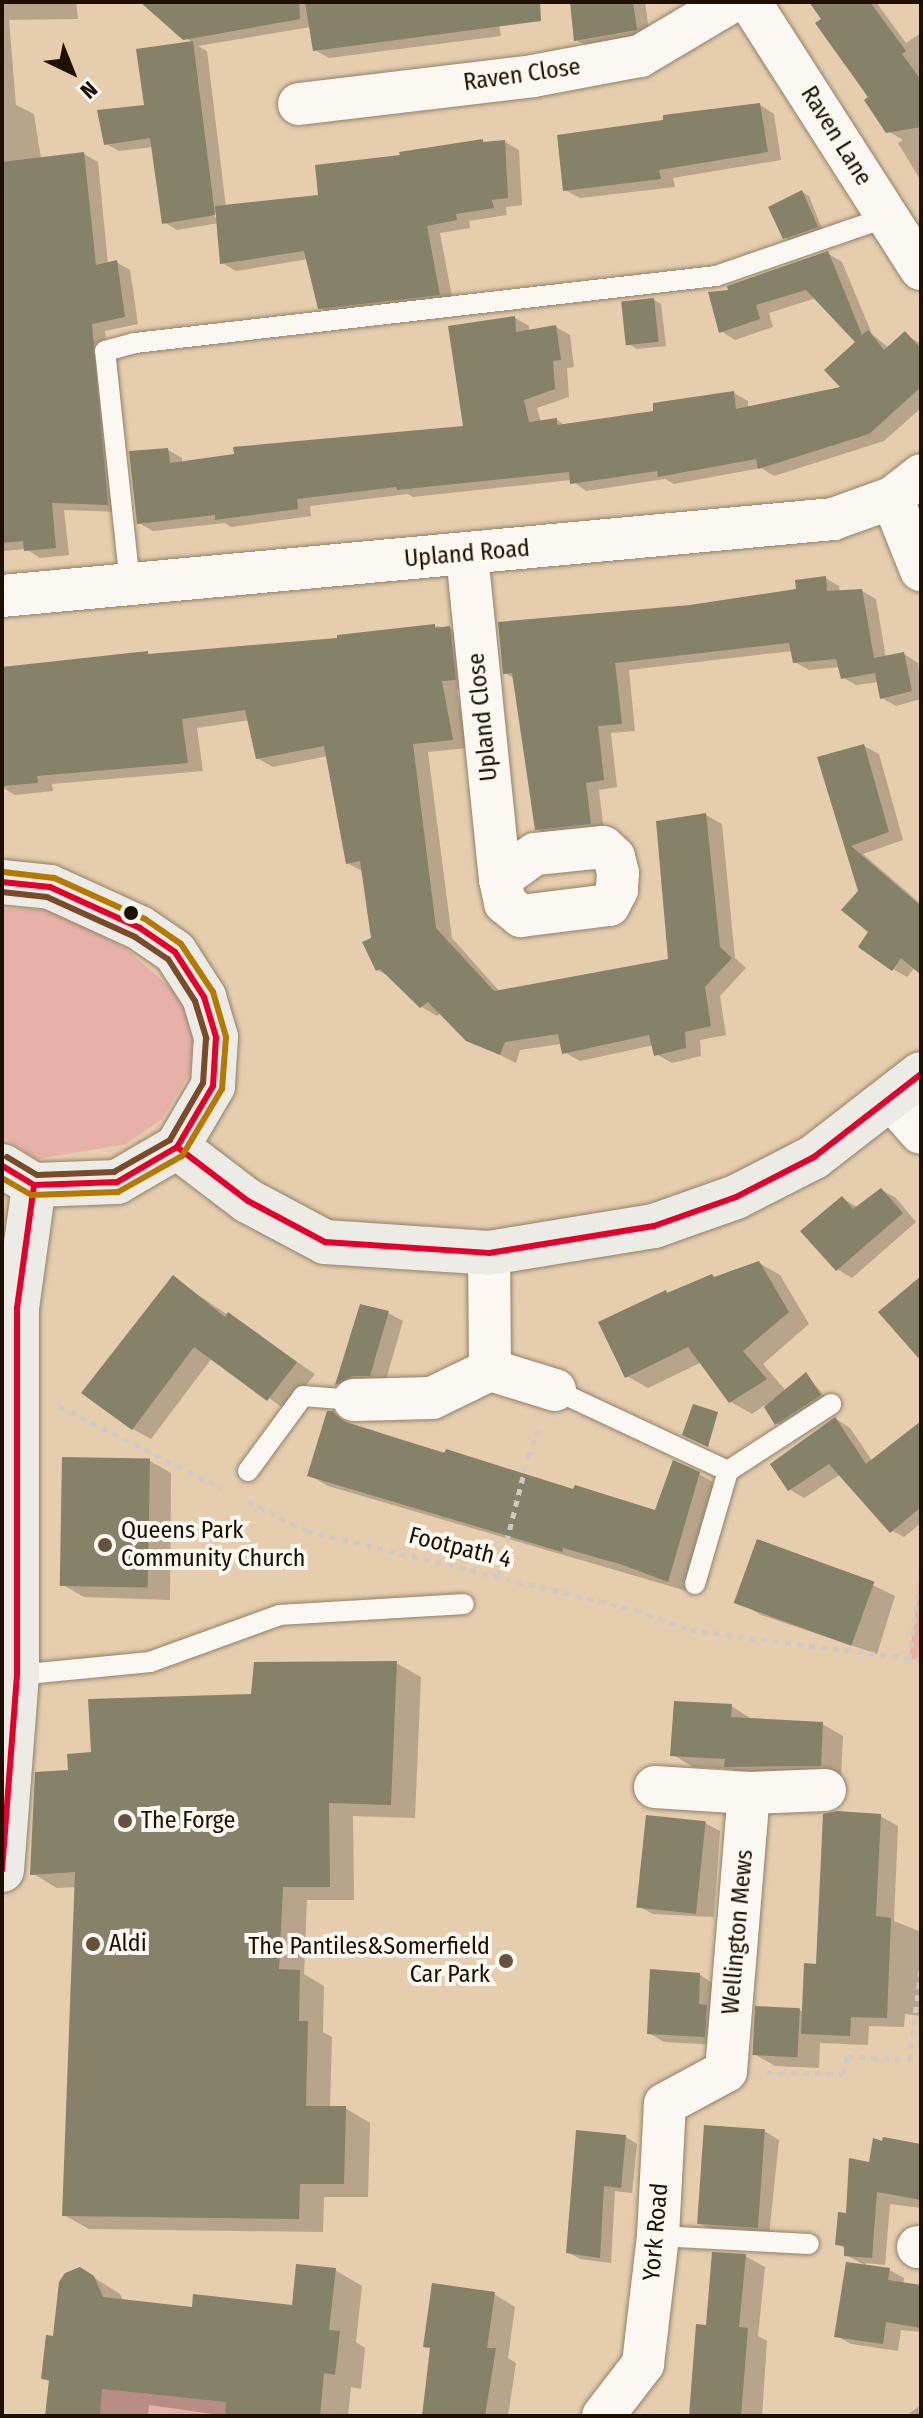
<!DOCTYPE html>
<style>
body{margin:0}
#map{position:relative;width:923px;height:2418px;overflow:hidden;background:#e5cdae;font-family:"Fira Sans Condensed",sans-serif}
div>[style]{position:absolute}
.green>*{inset:0;background:#e7b1a7}
.shadow>*{inset:0;background:#0003}
.building>*{inset:0;background:#868169;transform-origin:0 0}
.path>*{height:5px;margin-top:-2.5px;transform-origin:0;background:repeating-linear-gradient(90deg,#d2cac2 0 6px,transparent 0 12px)}
.roads{filter:drop-shadow(0 0 2px #928167) drop-shadow(0 0 2px #928167)}
.lane>*{height:20px;margin:-10px;padding:0 10px;transform-origin:10px;border-radius:10px;background:#fbf8f3}
.street>*{height:42px;margin:-21px;padding:0 21px;transform-origin:21px;border-radius:21px;background:#fbf8f3}
.secondary>*{height:44px;margin:-22px;padding:0 22px;transform-origin:22px;border-radius:22px;background:#ecebe6}
.bus-1>*{height:6px;margin:-3px;padding:0 3px;transform-origin:3px;border-radius:3px;background:#e4002b}
.bus-2>*{height:6px;margin:-3px;padding:0 3px;transform-origin:3px;border-radius:3px;background:#7a4b2a}
.bus-3>*{height:6px;margin:-3px;padding:0 3px;transform-origin:3px;border-radius:3px;background:#b67900}
.dots>*{width:22px;height:22px;translate:-50% -50%;box-sizing:border-box;border:4px solid #fcf8f2;border-radius:50%}
span{translate:-50% -50%;white-space:nowrap;text-align:center;line-height:1.15;-webkit-text-stroke:8px #fcf8f2;paint-order:stroke}
.street-label{font-size:24px;color:#1e0f00}
.poi-label{font-size:24px;color:#1e0f00}
.left{translate:0 -50%;text-align:left}
.right{translate:-100% -50%;text-align:right}
.frame{position:absolute;inset:0;border:4px solid #1e0f00;pointer-events:none}
.north{position:absolute;left:32px;top:32px;width:80px;height:80px;-webkit-text-stroke:6px #fcf8f2;paint-order:stroke;rotate:137deg;font-size:22px;font-weight:700;line-height:32px;text-align:center;color:#1e0f00}
.north::after{content:'';display:block;margin:auto;width:28px;height:36px;background:#1e0f00;clip-path:polygon(50% 0,100% 100%,50% 72%,0 100%)}
</style>
<div id="map">
<div class="green">
<div style="clip-path:polygon(2px 908px,60px 911px,129px 951px,176px 993px,195px 1022px,190px 1073px,162px 1119px,126px 1144px,37px 1159px,2px 1137px)"></div>
<div style="clip-path:polygon(921px 1570px,921px 1660px,909px 1659px)"></div>
<div style="clip-path:polygon(102px 2389px,196px 2399px,227px 2393px,225px 2416px,100px 2416px)"></div>
</div>
<div class="shadow">
<div style="clip-path:polygon(2px 2px,76px 2px,78px 19px,9px 20px,16px 105px,34px 114px,41px 159px,84px 154px,98px 162px,108px 264px,116px 262px,130px 270px,138px 324px,105px 331px,121px 512px,64px 510px,69px 555px,40px 558px,26px 549px,2px 551px)"></div>
<div style="clip-path:polygon(evenodd,143px 2px,495px 2px,501px 36px,329px 58px,315px 50px,311px 27px,198px 46px,207px 51px,226px 207px,321px 197px,402px 157px,482px 141px,487px 144px,505px 142px,519px 150px,522px 205px,506px 207px,507px 215px,469px 221px,470px 228px,440px 233px,453px 302px,334px 316px,320px 308px,308px 259px,236px 271px,222px 263px,219px 223px,177px 230px,164px 222px,153px 147px,119px 151px,105px 143px,146px 107px,193px 43px,143px 2px,207px 208px,218px 214px,218px 219px,206px 211px,207px 208px)"></div>
<div style="clip-path:polygon(572px 2px,645px 2px,650px 38px,590px 48px,576px 40px)"></div>
<div style="clip-path:polygon(811px 2px,876px 2px,906px 43px,921px 33px,921px 181px,898px 143px,903px 140px,888px 131px)"></div>
<div style="clip-path:polygon(760px 105px,774px 114px,781px 160px,673px 178px,675px 187px,580px 198px,565px 190px)"></div>
<div style="clip-path:polygon(802px 192px,809px 196px,823px 231px,792px 242px,785px 238px)"></div>
<div style="clip-path:polygon(827px 253px,842px 262px,872px 334px,889px 348px,905px 334px,921px 344px,921px 408px,884px 441px,774px 476px,761px 468px,674px 484px,665px 479px,586px 491px,571px 480px,413px 497px,408px 494px,310px 506px,311px 516px,231px 527px,225px 523px,153px 531px,139px 523px,168px 450px,182px 458px,182px 463px,465px 427px,515px 318px,529px 326px,529px 331px,556px 327px,570px 335px,574px 367px,567px 368px,569px 397px,537px 408px,541px 422px,557px 420px,566px 426px,655px 413px,734px 393px,748px 401px,748px 408px,844px 388px,858px 342px,816px 298px,769px 313px,773px 327px,735px 340px,721px 331px,731px 291px)"></div>
<div style="clip-path:polygon(654px 300px,661px 304px,666px 346px,637px 349px,630px 345px)"></div>
<div style="clip-path:polygon(825px 578px,839px 586px,840px 592px,862px 591px,876px 599px,886px 658px,904px 654px,918px 663px,921px 699px,896px 706px,882px 698px,879px 682px,856px 685px,842px 677px,840px 667px,809px 670px,795px 662px,792px 651px,629px 670px,635px 731px,611px 733px,617px 787px,599px 790px,604px 831px,551px 837px,537px 829px,515px 679px,505px 673px,690px 606px,799px 591px)"></div>
<div style="clip-path:polygon(434px 626px,450px 628px,466px 638px,471px 688px,457px 690px,468px 748px,428px 752px,452px 938px,500px 992px,671px 960px,706px 815px,722px 824px,735px 958px,746px 968px,720px 996px,726px 1035px,700px 1040px,701px 1056px,672px 1063px,656px 1054px,654px 1045px,580px 1061px,564px 1052px,560px 1044px,520px 1050px,516px 1063px,468px 1039px,442px 1012px,437px 1016px,422px 1007px,392px 978px,377px 970px,364px 872px,347px 863px,328px 756px,273px 767px,257px 758px,250px 720px,197px 728px,203px 771px,52px 784px,53px 791px,15px 795px,2px 787px,2px 668px,147px 653px,153px 656px,339px 640px)"></div>
<div style="clip-path:polygon(864px 746px,879px 754px,903px 840px,863px 854px,921px 904px,921px 972px,915px 967px,907px 977px,893px 969px,871px 932px,820px 758px)"></div>
<div style="clip-path:polygon(881px 1190px,896px 1198px,916px 1222px,852px 1278px,837px 1269px,842px 1198px,857px 1207px)"></div>
<div style="clip-path:polygon(759px 1263px,780px 1275px,809px 1324px,763px 1364px,786px 1391px,806px 1374px,827px 1399px,784px 1427px,777px 1423px,765px 1405px,752px 1414px,731px 1402px,702px 1362px,648px 1388px,627px 1376px,666px 1292px,670px 1294px,712px 1276px,716px 1278px)"></div>
<div style="clip-path:polygon(173px 1278px,315px 1374px,286px 1410px,212px 1358px,151px 1439px,133px 1429px)"></div>
<div style="clip-path:polygon(362px 1306px,388px 1313px,403px 1321px,385px 1383px,351px 1393px,337px 1385px)"></div>
<div style="clip-path:polygon(332px 1413px,355px 1427px,656px 1513px,699px 1474px,718px 1485px,687px 1591px,328px 1486px,309px 1475px)"></div>
<div style="clip-path:polygon(836px 1419px,850px 1428px,873px 1462px,921px 1452px,921px 1523px,904px 1537px,889px 1529px,841px 1474px,804px 1498px,789px 1489px)"></div>
<div style="clip-path:polygon(150px 1461px,171px 1473px,170px 1600px,84px 1597px,63px 1585px)"></div>
<div style="clip-path:polygon(758px 1541px,846px 1572px,895px 1596px,877px 1654px,761px 1615px,740px 1603px)"></div>
<div style="clip-path:polygon(396px 1663px,421px 1677px,415px 1818px,353px 1816px,354px 1900px,307px 1900px,304px 1974px,324px 1986px,323px 2032px,332px 2037px,330px 2108px,345px 2108px,370px 2123px,368px 2197px,324px 2197px,323px 2232px,89px 2229px,64px 2215px,77px 1887px,57px 1888px,32px 1873px,36px 1774px,70px 1772px,93px 1754px,253px 1696px)"></div>
<div style="clip-path:polygon(731px 1706px,752px 1719px,822px 1724px,843px 1736px,841px 1777px,748px 1779px,732px 1769px,693px 1767px,672px 1754px)"></div>
<div style="clip-path:polygon(880px 1816px,898px 1826px,894px 1921px,921px 1932px,921px 2016px,905px 2014px,904px 2027px,869px 2026px,868px 2045px,820px 2043px,819px 2068px,775px 2066px,754px 2054px,800px 2010px,804px 2012px,817px 1966px)"></div>
<div style="clip-path:polygon(705px 1823px,720px 1831px,714px 1917px,653px 1914px,638px 1906px)"></div>
<div style="clip-path:polygon(700px 1975px,714px 1984px,719px 2045px,664px 2042px,649px 2033px)"></div>
<div style="clip-path:polygon(764px 2131px,779px 2140px,769px 2235px,713px 2231px,698px 2223px)"></div>
<div style="clip-path:polygon(626px 2137px,637px 2144px,632px 2193px,615px 2191px,611px 2263px,580px 2259px,568px 2252px)"></div>
<div style="clip-path:polygon(884px 2143px,921px 2146px,921px 2208px,890px 2204px,885px 2265px,866px 2263px,866px 2266px,846px 2255px,846px 2249px,838px 2244px,871px 2164px)"></div>
<div style="clip-path:polygon(745px 2256px,765px 2267px,758px 2336px,767px 2341px,762px 2416px,691px 2416px,708px 2327px)"></div>
<div style="clip-path:polygon(80px 2269px,120px 2294px,123px 2301px,193px 2309px,294px 2307px,335px 2270px,362px 2286px,356px 2342px,365px 2348px,361px 2389px,351px 2387px,348px 2416px,227px 2416px,149px 2405px,148px 2416px,47px 2416px,50px 2382px,43px 2378px)"></div>
<div style="clip-path:polygon(889px 2270px,904px 2278px,903px 2285px,921px 2287px,921px 2332px,901px 2330px,898px 2351px,851px 2344px,837px 2336px)"></div>
<div style="clip-path:polygon(494px 2294px,515px 2307px,508px 2358px,516px 2363px,508px 2416px,424px 2416px,432px 2349px,426px 2346px)"></div>
<div style="clip-path:polygon(918px 2407px,921px 2416px,906px 2416px)"></div>
</div>
<div class="building">
<div style="clip-path:polygon(140px 2px,299px 2px,300px 19px,183px 40px)"></div>
<div style="clip-path:polygon(305px 2px,540px 2px,541px 21px,313px 51px)"></div>
<div style="clip-path:polygon(570px 2px,633px 2px,637px 30px,574px 41px)"></div>
<div style="clip-path:polygon(809px 2px,870px 2px,906px 51px,902px 54px,921px 80px,921px 127px,886px 133px,864px 100px,868px 97px,815px 23px,821px 19px)"></div>
<div style="clip-path:polygon(193px 41px,215px 215px,162px 224px,150px 138px,104px 145px,97px 110px,144px 105px,136px 49px)"></div>
<div style="clip-path:polygon(760px 103px,768px 152px,659px 170px,661px 179px,563px 191px,557px 135px,663px 120px,663px 115px)"></div>
<div style="clip-path:polygon(483px 139px,483px 142px,505px 140px,508px 198px,492px 200px,494px 208px,456px 214px,457px 220px,427px 226px,440px 295px,318px 309px,304px 251px,220px 264px,215px 206px,318px 195px,315px 165px,400px 155px,399px 152px)"></div>
<div style="clip-path:polygon(84px 152px,96px 265px,117px 260px,125px 317px,92px 324px,108px 505px,52px 503px,56px 548px,24px 551px,23px 541px,2px 543px,2px 162px)"></div>
<div style="clip-path:polygon(802px 190px,818px 227px,783px 239px,768px 207px)"></div>
<div style="clip-path:polygon(828px 251px,862px 335px,868px 330px,884px 350px,905px 331px,921px 349px,921px 387px,869px 434px,758px 469px,756px 459px,658px 477px,657px 471px,570px 484px,569px 472px,397px 490px,396px 487px,297px 499px,298px 509px,215px 520px,215px 515px,137px 524px,129px 451px,168px 448px,170px 463px,234px 454px,233px 447px,463px 426px,448px 326px,515px 316px,516px 332px,556px 325px,561px 360px,553px 361px,555px 389px,524px 400px,529px 422px,557px 418px,557px 425px,653px 411px,653px 403px,734px 391px,736px 409px,840px 387px,824px 370px,855px 342px,806px 290px,756px 305px,760px 319px,719px 333px,708px 292px,728px 290px,727px 286px)"></div>
<div style="left:654px;top:298px;width:44px;height:33px;rotate:84deg"></div>
<div style="clip-path:polygon(826px 576px,827px 591px,862px 589px,874px 658px,904px 652px,912px 691px,880px 699px,875px 673px,841px 679px,836px 659px,793px 663px,789px 643px,615px 663px,622px 724px,598px 726px,604px 780px,586px 783px,591px 824px,535px 830px,512px 673px,503px 674px,498px 622px,690px 605px,796px 589px,795px 580px)"></div>
<div style="clip-path:polygon(435px 624px,435px 628px,450px 626px,456px 680px,442px 681px,453px 740px,413px 744px,436px 928px,494px 991px,668px 959px,656px 821px,706px 813px,720px 947px,732px 958px,705px 987px,711px 1026px,685px 1032px,686px 1048px,654px 1056px,649px 1035px,562px 1054px,558px 1034px,505px 1042px,500px 1055px,466px 1041px,428px 1002px,420px 1008px,380px 969px,376px 971px,362px 942px,371px 938px,360px 861px,346px 864px,324px 746px,256px 759px,245px 710px,182px 719px,188px 763px,37px 776px,38px 783px,2px 786px,2px 667px,148px 651px,148px 654px,337px 638px,337px 635px)"></div>
<div style="clip-path:polygon(864px 744px,889px 832px,851px 846px,921px 906px,921px 975px,901px 958px,892px 971px,858px 947px,868px 932px,841px 910px,858px 891px,817px 757px)"></div>
<div style="clip-path:polygon(881px 1188px,903px 1213px,836px 1271px,800px 1231px,842px 1196px,853px 1209px)"></div>
<div style="clip-path:polygon(759px 1261px,789px 1312px,743px 1351px,767px 1379px,729px 1403px,688px 1347px,625px 1378px,598px 1322px,666px 1290px,667px 1293px,712px 1274px,714px 1277px)"></div>
<div style="clip-path:polygon(173px 1275px,225px 1317px,228px 1312px,297px 1362px,267px 1401px,194px 1347px,132px 1430px,81px 1393px)"></div>
<div style="clip-path:polygon(921px 1276px,921px 1361px,878px 1312px)"></div>
<div style="clip-path:polygon(360px 1304px,389px 1311px,370px 1376px,353px 1376px,335px 1385px)"></div>
<div style="clip-path:polygon(806px 1372px,821px 1395px,775px 1425px,764px 1407px)"></div>
<div style="clip-path:polygon(693px 1404px,718px 1412px,708px 1447px,682px 1435px)"></div>
<div style="clip-path:polygon(327px 1411px,333px 1411px,343px 1421px,444px 1453px,446px 1449px,573px 1489px,575px 1485px,655px 1510px,673px 1460px,700px 1472px,668px 1582px,623px 1565px,563px 1548px,562px 1552px,307px 1476px)"></div>
<div style="clip-path:polygon(835px 1417px,866px 1464px,921px 1421px,921px 1507px,890px 1533px,829px 1464px,788px 1491px,770px 1464px)"></div>
<div style="left:62px;top:1457px;width:88px;height:129px;rotate:1deg"></div>
<div style="left:757px;top:1539px;width:125px;height:68px;rotate:20deg"></div>
<div style="clip-path:polygon(397px 1661px,391px 1805px,329px 1803px,330px 1887px,283px 1887px,279px 1969px,300px 1970px,299px 2021px,308px 2021px,306px 2106px,346px 2106px,344px 2184px,300px 2184px,299px 2219px,62px 2216px,75px 1872px,30px 1875px,35px 1772px,68px 1770px,67px 1754px,91px 1752px,88px 1699px,251px 1694px,254px 1662px)"></div>
<div style="clip-path:polygon(674px 1701px,732px 1704px,731px 1717px,823px 1722px,821px 1766px,724px 1767px,725px 1759px,670px 1756px)"></div>
<div style="clip-path:polygon(837px 1811px,881px 1814px,876px 1916px,891px 1918px,887px 2018px,851px 2017px,850px 2036px,801px 2034px,804px 1963px,816px 1964px,823px 1814px)"></div>
<div style="left:646px;top:1815px;width:60px;height:93px;rotate:6deg"></div>
<div style="clip-path:polygon(650px 1969px,700px 1973px,699px 2004px,707px 2005px,705px 2037px,647px 2034px)"></div>
<div style="left:755px;top:2006px;width:45px;height:49px;rotate:3deg"></div>
<div style="left:704px;top:2125px;width:61px;height:99px;rotate:4deg"></div>
<div style="clip-path:polygon(576px 2130px,626px 2135px,621px 2188px,604px 2186px,600px 2258px,566px 2253px)"></div>
<div style="clip-path:polygon(883px 2137px,921px 2144px,921px 2200px,877px 2192px,872px 2258px,844px 2256px,844px 2246px,835px 2245px,838px 2212px,846px 2213px,849px 2158px,869px 2162px,873px 2138px,882px 2141px)"></div>
<div style="clip-path:polygon(712px 2252px,746px 2254px,739px 2327px,748px 2328px,741px 2416px,689px 2416px,696px 2324px,706px 2325px)"></div>
<div style="clip-path:polygon(846px 2262px,890px 2268px,888px 2280px,921px 2285px,921px 2328px,886px 2322px,883px 2344px,834px 2337px)"></div>
<div style="clip-path:polygon(296px 2264px,336px 2268px,329px 2330px,340px 2331px,335px 2375px,324px 2373px,320px 2416px,225px 2416px,226px 2402px,102px 2389px,100px 2416px,45px 2416px,49px 2380px,41px 2379px,46px 2335px,53px 2336px,59px 2282px,65px 2273px,80px 2267px,94px 2276px,103px 2297px,192px 2307px,193px 2294px,292px 2305px)"></div>
<div style="clip-path:polygon(432px 2283px,495px 2292px,487px 2348px,496px 2348px,485px 2416px,422px 2416px,430px 2348px,423px 2347px)"></div>
</div>
<div class="path">
<div style="left:59px;top:1406px;width:182px;rotate:26.8deg"></div>
<div style="left:248px;top:1501px;width:66px;rotate:27deg"></div>
<div style="left:307px;top:1531px;width:338px;rotate:13.5deg"></div>
<div style="left:636px;top:1610px;width:58px;rotate:20.3deg"></div>
<div style="left:690px;top:1630px;width:233px;rotate:7.4deg"></div>
<div style="left:498px;top:1576px;width:123px;rotate:-75.9deg"></div>
<div style="left:528px;top:1457px;width:31px;rotate:-69deg"></div>
<div style="left:909px;top:1659px;width:90px;rotate:-82.3deg"></div>
<div style="left:767px;top:2072px;width:76px;rotate:1.5deg"></div>
<div style="left:843px;top:2074px;width:18px;rotate:-77deg"></div>
<div style="left:847px;top:2056px;width:63px;rotate:3.6deg"></div>
<div style="left:910px;top:2060px;width:93px;rotate:-83.2deg"></div>
</div>
<div class="roads">
<div class="lane">
<div style="left:130px;top:584px;width:234px;rotate:-96.1deg"></div>
<div style="left:105px;top:351px;width:31px;rotate:-15deg"></div>
<div style="left:135px;top:343px;width:585px;rotate:-6.58deg"></div>
<div style="left:716px;top:276px;width:181px;rotate:-19deg"></div>
<div style="left:555px;top:1390px;width:191px;rotate:25.1deg"></div>
<div style="left:728px;top:1471px;width:123px;rotate:-33deg"></div>
<div style="left:248px;top:1471px;width:93px;rotate:-53.7deg"></div>
<div style="left:303px;top:1396px;width:51px;rotate:4.5deg"></div>
<div style="left:695px;top:1584px;width:118px;rotate:-73.7deg"></div>
<div style="left:17px;top:1675px;width:134px;rotate:-5.6deg"></div>
<div style="left:150px;top:1662px;width:138px;rotate:-19.9deg"></div>
<div style="left:280px;top:1615px;width:184px;rotate:-3.4deg"></div>
<div style="left:658px;top:2236px;width:151px;rotate:3deg"></div>
</div>
<div class="street">
<div style="left:750px;top:2px;width:317px;rotate:57.4deg"></div>
<div style="left:299px;top:104px;width:236px;rotate:-6.8deg"></div>
<div style="left:533px;top:76px;width:109px;rotate:-10.6deg"></div>
<div style="left:640px;top:56px;width:106px;rotate:-30.7deg"></div>
<div style="left:892px;top:498px;width:78px;rotate:68.1deg"></div>
<div style="left:467px;top:555px;width:326px;rotate:84.2deg"></div>
<div style="left:500px;top:879px;width:25px;rotate:78deg"></div>
<div style="left:505px;top:903px;width:21px;rotate:39deg"></div>
<div style="left:521px;top:916px;width:89px;rotate:-7.1deg"></div>
<div style="left:609px;top:905px;width:17px;rotate:-62deg"></div>
<div style="left:617px;top:890px;width:17px;rotate:-87deg"></div>
<div style="left:618px;top:873px;width:16px;rotate:-104deg"></div>
<div style="left:614px;top:857px;width:15px;rotate:-138deg"></div>
<div style="left:603px;top:847px;width:68px;rotate:174.1deg"></div>
<div style="left:535px;top:854px;width:43px;rotate:144.5deg"></div>
<div style="left:2px;top:596px;width:835px;rotate:-5.29deg"></div>
<div style="left:833px;top:519px;width:63px;rotate:-19.6deg"></div>
<div style="left:892px;top:498px;width:37px;rotate:-38deg"></div>
<div style="left:891px;top:1099px;width:45px;rotate:48.6deg"></div>
<div style="left:489px;top:1253px;width:117px;rotate:89.5deg"></div>
<div style="left:354px;top:1400px;width:78px;rotate:-1.5deg"></div>
<div style="left:432px;top:1398px;width:64px;rotate:-25.8deg"></div>
<div style="left:490px;top:1370px;width:68px;rotate:17.1deg"></div>
<div style="left:655px;top:1787px;width:94px;rotate:3.7deg"></div>
<div style="left:749px;top:1793px;width:76px;rotate:-2.3deg"></div>
<div style="left:918px;top:2247px;width:3px"></div>
<div style="left:603px;top:2416px;width:66px;rotate:-52.4deg"></div>
<div style="left:643px;top:2364px;width:129px;rotate:-83.3deg"></div>
<div style="left:658px;top:2236px;width:132px;rotate:-87deg"></div>
<div style="left:665px;top:2104px;width:69px;rotate:-28.4deg"></div>
<div style="left:726px;top:2071px;width:279px;rotate:-85.3deg"></div>
</div>
<div class="secondary">
<div style="left:2px;top:882px;width:48px;rotate:5.9deg"></div>
<div style="left:50px;top:887px;width:99px;rotate:24.5deg"></div>
<div style="left:140px;top:928px;width:42px;rotate:34.4deg"></div>
<div style="left:175px;top:952px;width:54px;rotate:57.2deg"></div>
<div style="left:204px;top:997px;width:42px;rotate:73.3deg"></div>
<div style="left:216px;top:1037px;width:49px;rotate:93.5deg"></div>
<div style="left:213px;top:1086px;width:71px;rotate:120.5deg"></div>
<div style="left:177px;top:1147px;width:69px;rotate:149.7deg"></div>
<div style="left:117px;top:1182px;width:83px;rotate:177.9deg"></div>
<div style="left:34px;top:1185px;width:37px;rotate:-149deg"></div>
<div style="left:177px;top:1147px;width:89px;rotate:37.3deg"></div>
<div style="left:248px;top:1201px;width:87px;rotate:28deg"></div>
<div style="left:325px;top:1242px;width:164px;rotate:3.8deg"></div>
<div style="left:489px;top:1253px;width:167px;rotate:-9.3deg"></div>
<div style="left:654px;top:1226px;width:87px;rotate:-19.5deg"></div>
<div style="left:736px;top:1197px;width:88px;rotate:-27.1deg"></div>
<div style="left:814px;top:1157px;width:135px;rotate:-37.8deg"></div>
<div style="left:2px;top:1870px;width:196px;rotate:-85.6deg"></div>
<div style="left:17px;top:1675px;width:367px;rotate:-90deg"></div>
<div style="left:17px;top:1308px;width:124px;rotate:-82.1deg"></div>
</div>
</div>
<div class="bus-1">
<div style="left:2px;top:882px;width:48px;rotate:5.9deg"></div>
<div style="left:50px;top:887px;width:99px;rotate:24.5deg"></div>
<div style="left:140px;top:928px;width:42px;rotate:34.4deg"></div>
<div style="left:175px;top:952px;width:54px;rotate:57.2deg"></div>
<div style="left:204px;top:997px;width:42px;rotate:73.3deg"></div>
<div style="left:216px;top:1037px;width:49px;rotate:93.5deg"></div>
<div style="left:213px;top:1086px;width:71px;rotate:120.5deg"></div>
<div style="left:177px;top:1147px;width:69px;rotate:149.7deg"></div>
<div style="left:117px;top:1182px;width:83px;rotate:177.9deg"></div>
<div style="left:34px;top:1185px;width:37px;rotate:-149deg"></div>
<div style="left:177px;top:1147px;width:89px;rotate:37.3deg"></div>
<div style="left:248px;top:1201px;width:87px;rotate:28deg"></div>
<div style="left:325px;top:1242px;width:164px;rotate:3.8deg"></div>
<div style="left:489px;top:1253px;width:167px;rotate:-9.3deg"></div>
<div style="left:654px;top:1226px;width:87px;rotate:-19.5deg"></div>
<div style="left:736px;top:1197px;width:88px;rotate:-27.1deg"></div>
<div style="left:814px;top:1157px;width:135px;rotate:-37.8deg"></div>
<div style="left:2px;top:1870px;width:196px;rotate:-85.6deg"></div>
<div style="left:17px;top:1675px;width:367px;rotate:-90deg"></div>
<div style="left:17px;top:1308px;width:124px;rotate:-82.1deg"></div>
</div>
<div class="bus-2">
<div style="left:2px;top:892px;width:45px;rotate:6.3deg"></div>
<div style="left:47px;top:897px;width:97px;rotate:24.4deg"></div>
<div style="left:135px;top:937px;width:40px;rotate:34deg"></div>
<div style="left:168px;top:959px;width:50px;rotate:57.3deg"></div>
<div style="left:195px;top:1001px;width:39px;rotate:73deg"></div>
<div style="left:206px;top:1038px;width:45px;rotate:93.8deg"></div>
<div style="left:203px;top:1083px;width:66px;rotate:120.1deg"></div>
<div style="left:170px;top:1140px;width:64px;rotate:150.3deg"></div>
<div style="left:114px;top:1172px;width:77px;rotate:177.8deg"></div>
<div style="left:37px;top:1175px;width:35px;rotate:-149deg"></div>
</div>
<div class="bus-3">
<div style="left:2px;top:1178px;width:34px;rotate:30deg"></div>
<div style="left:32px;top:1195px;width:86px;rotate:-2deg"></div>
<div style="left:118px;top:1192px;width:73px;rotate:-29.4deg"></div>
<div style="left:182px;top:1156px;width:78px;rotate:-59.2deg"></div>
<div style="left:222px;top:1089px;width:52px;rotate:-85.6deg"></div>
<div style="left:226px;top:1037px;width:47px;rotate:-106.1deg"></div>
<div style="left:213px;top:992px;width:58px;rotate:-123.7deg"></div>
<div style="left:181px;top:944px;width:44px;rotate:-145.2deg"></div>
<div style="left:145px;top:919px;width:100px;rotate:-155.7deg"></div>
<div style="left:54px;top:878px;width:51px;rotate:-173.3deg"></div>
</div>
<div class="dots">
<div style="left:131px;top:913px;background:#1e0f00"></div>
<div style="left:105px;top:1545px;background:#64523d"></div>
<div style="left:125px;top:1821px;background:#64523d"></div>
<div style="left:93px;top:1944px;background:#64523d"></div>
<div style="left:506px;top:1961px;background:#64523d"></div>
</div>
<div class="street-label">
<span style="left:522px;top:75px;rotate:-8deg">Raven Close</span>
<span style="left:836px;top:136px;rotate:58deg">Raven Lane</span>
<span style="left:467px;top:554px;rotate:-5deg">Upland Road</span>
<span style="left:483px;top:717px;rotate:-96deg">Upland Close</span>
<span style="left:460px;top:1548px;rotate:14deg">Footpath 4</span>
<span style="left:738px;top:1932px;rotate:-85deg">Wellington Mews</span>
<span style="left:656px;top:2232px;rotate:-85deg">York Road</span>
</div>
<div class="poi-label">
<span class="left" style="left:121px;top:1545px">Queens Park<br>Community Church</span>
<span class="left" style="left:141px;top:1821px">The Forge</span>
<span class="left" style="left:109px;top:1944px">Aldi</span>
<span class="right" style="left:490px;top:1961px">The Pantiles&amp;Somerfield<br>Car Park</span>
</div>
<div class="frame"></div>
<div class="north">N</div>
</div>
